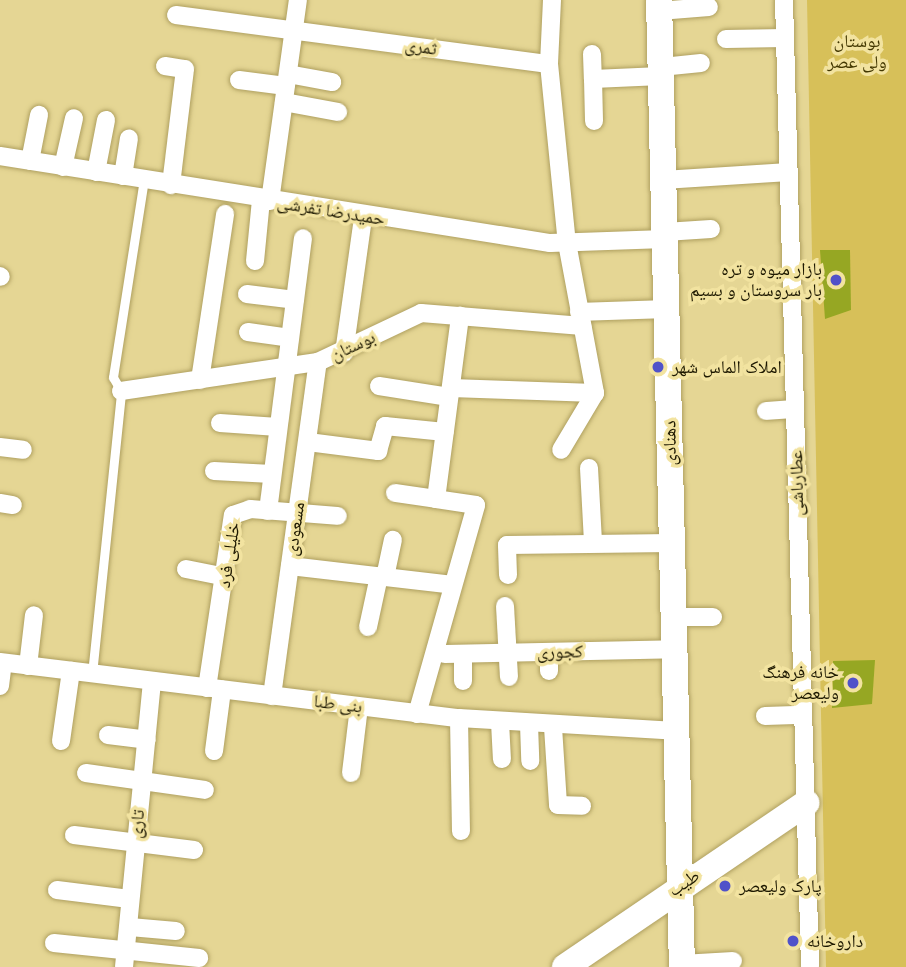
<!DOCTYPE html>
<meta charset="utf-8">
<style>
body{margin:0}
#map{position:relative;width:906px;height:967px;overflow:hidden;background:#e5d694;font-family:Roboto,"Noto Naskh Arabic",sans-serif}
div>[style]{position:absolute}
.green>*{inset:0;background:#d7c059}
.building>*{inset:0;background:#96a723}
.roads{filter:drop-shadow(0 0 2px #afa060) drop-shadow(0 0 2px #afa060)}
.lane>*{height:9px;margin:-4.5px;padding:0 4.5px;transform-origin:4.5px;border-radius:4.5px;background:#fff}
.street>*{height:18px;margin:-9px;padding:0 9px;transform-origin:9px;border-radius:9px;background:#fff}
.secondary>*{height:26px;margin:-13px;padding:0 13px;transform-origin:13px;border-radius:13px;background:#fff}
.dots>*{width:19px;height:19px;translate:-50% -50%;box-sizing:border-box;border:4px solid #f2e3a0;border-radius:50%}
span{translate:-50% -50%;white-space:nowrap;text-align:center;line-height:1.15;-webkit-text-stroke:7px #f2e3a0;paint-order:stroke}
.park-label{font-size:18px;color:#423700}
.street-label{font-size:18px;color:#1d1800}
.poi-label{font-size:18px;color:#1d1800}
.right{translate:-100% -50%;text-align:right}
.left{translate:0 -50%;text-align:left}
</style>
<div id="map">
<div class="green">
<div style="clip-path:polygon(807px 0,906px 0,906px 967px,826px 967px)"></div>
</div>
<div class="building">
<div style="clip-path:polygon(820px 250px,850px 250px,851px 310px,825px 319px)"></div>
<div style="clip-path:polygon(875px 660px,872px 704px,832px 708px,833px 661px)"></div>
</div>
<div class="roads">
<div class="lane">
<div style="left:92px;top:674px;width:284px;rotate:-84.1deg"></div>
<div style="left:121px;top:391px;width:16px;rotate:-120deg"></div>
<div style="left:113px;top:377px;width:199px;rotate:-81.1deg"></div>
</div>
<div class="street">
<div style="left:552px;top:0;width:64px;rotate:92.7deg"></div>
<div style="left:549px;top:64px;width:180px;rotate:84.3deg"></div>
<div style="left:567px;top:243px;width:153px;rotate:79.4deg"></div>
<div style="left:595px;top:393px;width:66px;rotate:120.8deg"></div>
<div style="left:784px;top:0;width:967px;rotate:88.46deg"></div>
<div style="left:659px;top:11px;width:50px;rotate:-4.6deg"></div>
<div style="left:176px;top:15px;width:376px;rotate:7.5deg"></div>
<div style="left:726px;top:39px;width:59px;rotate:-1deg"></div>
<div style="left:592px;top:54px;width:25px;rotate:88deg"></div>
<div style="left:593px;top:79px;width:68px;rotate:-2.5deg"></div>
<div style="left:165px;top:66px;width:20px;rotate:9deg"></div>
<div style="left:185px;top:69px;width:117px;rotate:96.9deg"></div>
<div style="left:661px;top:67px;width:40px;rotate:-5.7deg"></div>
<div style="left:288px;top:74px;width:45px;rotate:10.3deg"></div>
<div style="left:593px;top:79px;width:42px;rotate:88.6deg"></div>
<div style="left:239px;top:80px;width:47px;rotate:7.3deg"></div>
<div style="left:284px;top:102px;width:55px;rotate:10.5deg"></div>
<div style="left:0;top:156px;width:557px;rotate:8.99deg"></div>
<div style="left:550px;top:243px;width:115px;rotate:-2deg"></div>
<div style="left:30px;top:161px;width:47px;rotate:-78.9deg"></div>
<div style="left:63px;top:167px;width:50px;rotate:-77.3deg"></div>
<div style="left:96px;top:172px;width:53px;rotate:-79.1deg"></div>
<div style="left:123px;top:176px;width:38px;rotate:-81deg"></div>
<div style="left:663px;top:180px;width:126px;rotate:-3.6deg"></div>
<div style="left:270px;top:201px;width:203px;rotate:-82.1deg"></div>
<div style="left:665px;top:232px;width:46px;rotate:-3.7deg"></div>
<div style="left:255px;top:261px;width:61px;rotate:-84.4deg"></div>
<div style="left:0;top:276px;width:1px;rotate:45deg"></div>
<div style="left:247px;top:294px;width:48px;rotate:7.1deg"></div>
<div style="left:579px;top:312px;width:87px;rotate:-2deg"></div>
<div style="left:248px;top:332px;width:42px;rotate:8.1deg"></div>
<div style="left:344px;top:353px;width:137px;rotate:-82deg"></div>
<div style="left:200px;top:380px;width:168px;rotate:-81.4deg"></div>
<div style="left:379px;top:386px;width:71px;rotate:8.9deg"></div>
<div style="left:451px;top:388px;width:144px;rotate:2deg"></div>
<div style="left:121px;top:391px;width:199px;rotate:-8.4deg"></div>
<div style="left:318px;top:362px;width:114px;rotate:-25.4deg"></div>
<div style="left:421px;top:313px;width:162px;rotate:4.6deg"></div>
<div style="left:766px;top:411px;width:29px;rotate:-4deg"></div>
<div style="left:220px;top:423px;width:58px;rotate:3.9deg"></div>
<div style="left:308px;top:442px;width:71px;rotate:7.3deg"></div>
<div style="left:378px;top:451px;width:26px;rotate:-74deg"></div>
<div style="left:385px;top:426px;width:60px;rotate:5.7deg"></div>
<div style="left:0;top:447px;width:23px;rotate:7deg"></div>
<div style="left:589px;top:468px;width:74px;rotate:86.9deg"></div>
<div style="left:214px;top:471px;width:58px;rotate:3deg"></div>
<div style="left:395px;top:493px;width:41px;rotate:8.3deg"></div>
<div style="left:0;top:503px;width:13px;rotate:9deg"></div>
<div style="left:268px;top:511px;width:275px;rotate:-82.7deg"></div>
<div style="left:290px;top:566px;width:164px;rotate:6.6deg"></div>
<div style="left:186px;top:569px;width:41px;rotate:11.3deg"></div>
<div style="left:508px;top:575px;width:30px;rotate:-92deg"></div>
<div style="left:507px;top:545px;width:165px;rotate:-0.7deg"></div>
<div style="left:385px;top:577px;width:38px;rotate:-78deg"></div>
<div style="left:505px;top:606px;width:71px;rotate:86.8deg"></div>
<div style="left:674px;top:617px;width:39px"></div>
<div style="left:368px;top:627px;width:52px;rotate:-77.8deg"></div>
<div style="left:445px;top:654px;width:230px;rotate:-1.2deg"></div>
<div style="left:0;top:662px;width:462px;rotate:7deg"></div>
<div style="left:459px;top:718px;width:217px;rotate:3.4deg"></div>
<div style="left:28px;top:666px;width:51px;rotate:-83.3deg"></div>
<div style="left:549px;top:671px;width:19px;rotate:-90deg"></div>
<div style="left:463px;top:681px;width:27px;rotate:-90deg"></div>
<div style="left:0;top:686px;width:23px;rotate:-83deg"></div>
<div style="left:207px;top:688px;width:175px;rotate:-81.5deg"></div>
<div style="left:233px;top:515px;width:18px;rotate:-19deg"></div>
<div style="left:250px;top:509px;width:88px;rotate:4.5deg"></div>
<div style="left:272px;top:696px;width:337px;rotate:-82.2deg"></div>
<div style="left:417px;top:714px;width:217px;rotate:-74.2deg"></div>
<div style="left:476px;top:505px;width:40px;rotate:-171.5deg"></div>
<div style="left:436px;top:499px;width:185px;rotate:-82.5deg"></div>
<div style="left:765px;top:716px;width:38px;rotate:-2deg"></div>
<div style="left:459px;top:718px;width:113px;rotate:89deg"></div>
<div style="left:500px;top:722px;width:37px;rotate:87deg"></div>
<div style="left:529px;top:724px;width:37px;rotate:88deg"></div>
<div style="left:553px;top:727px;width:78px;rotate:86.3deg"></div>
<div style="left:558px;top:805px;width:24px;rotate:2deg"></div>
<div style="left:108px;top:735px;width:39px;rotate:7deg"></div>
<div style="left:61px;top:741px;width:71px;rotate:-81.9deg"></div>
<div style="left:214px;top:751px;width:62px;rotate:-82.5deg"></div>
<div style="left:86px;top:773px;width:120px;rotate:8.1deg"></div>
<div style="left:351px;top:773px;width:66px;rotate:-83.1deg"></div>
<div style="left:74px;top:835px;width:121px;rotate:7.1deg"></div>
<div style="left:57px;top:890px;width:73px;rotate:7.1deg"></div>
<div style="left:130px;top:927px;width:46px;rotate:5deg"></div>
<div style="left:54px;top:943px;width:146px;rotate:5.9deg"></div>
<div style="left:682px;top:964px;width:51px;rotate:-3.4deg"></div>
<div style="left:124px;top:967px;width:287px;rotate:-84.4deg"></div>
</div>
<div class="secondary">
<div style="left:659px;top:0;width:967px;rotate:88.64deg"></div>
<div style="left:565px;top:967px;width:292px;rotate:-34.2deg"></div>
</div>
</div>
<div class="dots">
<div style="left:836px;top:280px;background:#5052c9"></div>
<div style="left:658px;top:367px;background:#5052c9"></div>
<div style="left:853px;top:683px;background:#5052c9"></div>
<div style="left:725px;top:886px;background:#5052c9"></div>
<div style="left:793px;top:941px;background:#5052c9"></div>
</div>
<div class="park-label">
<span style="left:857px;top:52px">بوستان<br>ولی عصر</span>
</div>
<div class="street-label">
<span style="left:421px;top:47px;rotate:8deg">ثمری</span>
<span style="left:331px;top:211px;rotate:9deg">حمیدرضا تفرشی</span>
<span style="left:353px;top:346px;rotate:-25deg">بوستان</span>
<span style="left:670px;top:443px;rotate:-91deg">دهنادی</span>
<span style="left:797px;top:483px;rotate:-91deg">عطارباشی</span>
<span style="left:295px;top:529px;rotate:-82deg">مسعودی</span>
<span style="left:229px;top:555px;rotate:-81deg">خلیلی فرد</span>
<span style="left:560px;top:652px;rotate:-1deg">کجوری</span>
<span style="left:338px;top:704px;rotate:7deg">بنی طبا</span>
<span style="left:137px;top:824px;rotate:-84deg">تاری</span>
<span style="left:684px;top:883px;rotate:-34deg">طیب</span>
</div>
<div class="poi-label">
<span class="right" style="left:822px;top:280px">بازار میوه و تره<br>بار سروستان و بسیم</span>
<span class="left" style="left:672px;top:367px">املاک الماس شهر</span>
<span class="right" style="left:839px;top:683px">خانه فرهنگ<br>ولیعصر</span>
<span class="left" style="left:739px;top:886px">پارک ولیعصر</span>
<span class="left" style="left:807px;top:941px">داروخانه</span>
</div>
</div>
